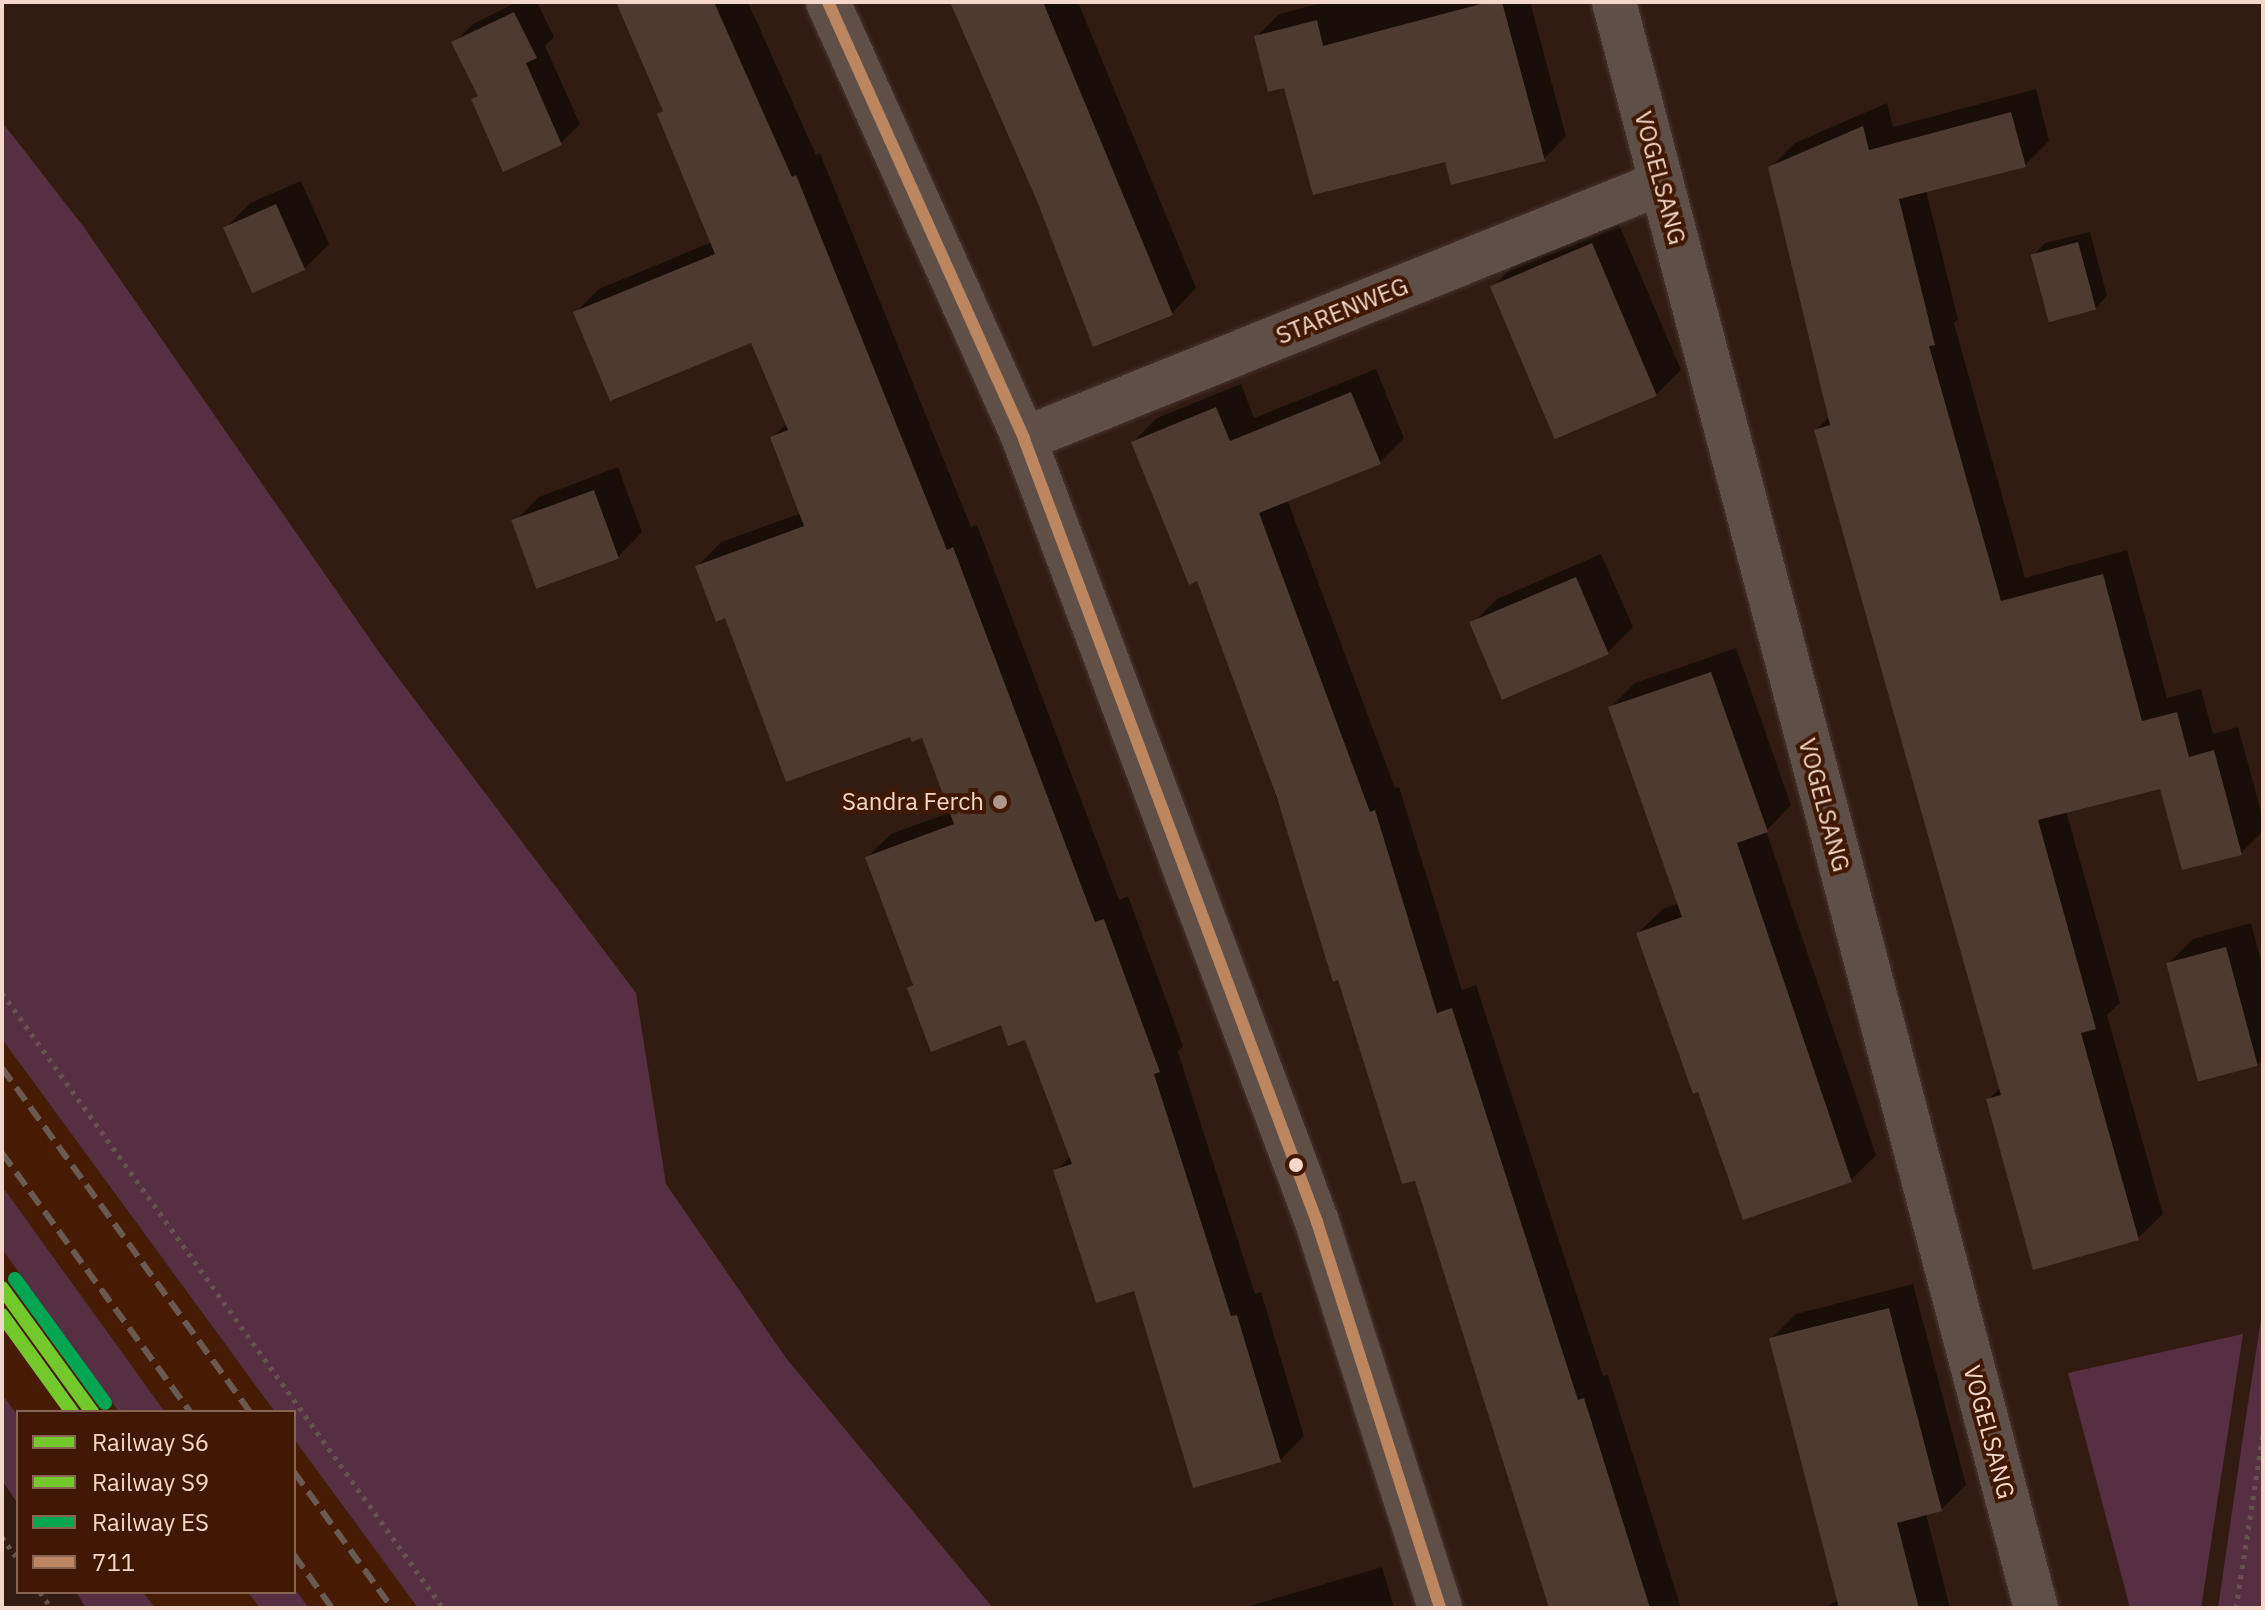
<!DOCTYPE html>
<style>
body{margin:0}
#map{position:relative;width:2265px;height:1610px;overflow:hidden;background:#321c11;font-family:"IBM Plex Sans",sans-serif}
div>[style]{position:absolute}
.built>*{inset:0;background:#481c04}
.green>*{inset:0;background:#572f43}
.shadow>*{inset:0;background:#0007}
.building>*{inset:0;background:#4e3a2f;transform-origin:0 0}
.path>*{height:5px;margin-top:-2.5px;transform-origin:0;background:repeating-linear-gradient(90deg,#63534c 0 4px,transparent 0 10px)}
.roads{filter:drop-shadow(0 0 2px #483630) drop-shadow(0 0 2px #483630)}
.street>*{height:44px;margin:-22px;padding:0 22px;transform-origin:22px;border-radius:22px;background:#604f47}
.rail>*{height:6px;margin-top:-3px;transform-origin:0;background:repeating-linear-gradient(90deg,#6a5a52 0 16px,transparent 0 24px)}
.bus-1>*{height:12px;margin:-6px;padding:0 6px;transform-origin:6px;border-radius:6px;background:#bb8660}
.rail-1>*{height:14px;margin:-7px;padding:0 7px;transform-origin:7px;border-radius:7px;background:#73c82c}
.rail-2>*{height:14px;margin:-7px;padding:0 7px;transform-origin:7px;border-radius:7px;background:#73c82c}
.rail-3>*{height:14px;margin:-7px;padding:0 7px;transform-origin:7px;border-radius:7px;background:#00a651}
.dots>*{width:22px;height:22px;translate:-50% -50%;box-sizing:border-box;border:4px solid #401803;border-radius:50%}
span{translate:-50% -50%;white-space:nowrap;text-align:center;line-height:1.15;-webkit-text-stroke:8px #401803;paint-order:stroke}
.street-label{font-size:24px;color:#f3d7cb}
.poi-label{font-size:24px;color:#f3d7cb}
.right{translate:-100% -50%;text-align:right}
.frame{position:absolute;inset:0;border:4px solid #f3d7cb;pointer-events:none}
.legend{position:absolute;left:16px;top:1410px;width:280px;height:184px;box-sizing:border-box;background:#401803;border:2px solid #886453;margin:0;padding:10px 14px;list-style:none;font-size:24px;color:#f3d7cb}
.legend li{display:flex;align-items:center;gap:16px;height:40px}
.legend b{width:40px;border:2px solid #886453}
</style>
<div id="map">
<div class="built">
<div style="clip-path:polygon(2px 1039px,113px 1191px,275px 1412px,165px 1412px,2px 1186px)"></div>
<div style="clip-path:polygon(2px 1249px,119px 1412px,18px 1412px,18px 1416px,2px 1394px)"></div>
<div style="clip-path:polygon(294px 1439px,418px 1608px,309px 1608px,294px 1588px)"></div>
<div style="clip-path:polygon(143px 1592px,248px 1592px,260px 1608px,155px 1608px)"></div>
</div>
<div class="green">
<div style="clip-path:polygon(2px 122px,83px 226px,381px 655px,636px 993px,666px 1184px,786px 1358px,993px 1608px,418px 1608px,294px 1439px,294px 1412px,275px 1412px,2px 1039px)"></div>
<div style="clip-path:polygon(2px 1186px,165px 1412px,119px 1412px,2px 1249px)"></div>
<div style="clip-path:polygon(2263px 1307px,2263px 1608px,2218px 1608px,2245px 1423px)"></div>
<div style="clip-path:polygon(2243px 1334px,2201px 1608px,2130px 1608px,2068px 1373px)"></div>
<div style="clip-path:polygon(2px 1394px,18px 1416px,18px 1504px,2px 1480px)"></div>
<div style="clip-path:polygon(294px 1588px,309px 1608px,260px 1608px,248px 1592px,294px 1592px)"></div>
<div style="clip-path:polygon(76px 1592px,143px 1592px,155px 1608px,86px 1608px)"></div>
</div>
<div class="shadow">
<div style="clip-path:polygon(517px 2px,537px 2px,554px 37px,545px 46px,580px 124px,561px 143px,473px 100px,479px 94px,454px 43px,473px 24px)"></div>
<div style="clip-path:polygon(618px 2px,748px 2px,816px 155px,820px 153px,971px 527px,977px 525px,1119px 900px,1128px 896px,1183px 1046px,1178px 1052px,1255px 1294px,1261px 1292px,1304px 1436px,1280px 1460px,1135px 1289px,1056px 1171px,1071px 1156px,1026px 1037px,1002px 1023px,909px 988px,914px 983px,867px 857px,891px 834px,951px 812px,923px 736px,911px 734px,726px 616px,698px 566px,721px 542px,802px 513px,773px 437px,787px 423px,752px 340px,575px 313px,599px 289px,712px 242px,659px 114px,664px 109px)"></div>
<div style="clip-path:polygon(952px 2px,1078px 2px,1196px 288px,1172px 313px,1020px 159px)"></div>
<div style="clip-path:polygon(1325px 2px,1530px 2px,1566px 136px,1544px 159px,1446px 160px,1286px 85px,1256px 37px,1279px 14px)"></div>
<div style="clip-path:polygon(2036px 89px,2049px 141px,2025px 165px,1926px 190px,1958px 319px,1954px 323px,2025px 578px,2127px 550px,2167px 698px,2201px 689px,2213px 734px,2238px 727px,2263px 818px,2263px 831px,2241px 853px,2161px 787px,2066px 811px,2120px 1003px,2107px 1015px,2163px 1214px,2138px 1238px,1988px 1100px,2001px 1087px,1816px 430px,1830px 416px,1770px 168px,1795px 143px,1887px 103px,1893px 127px)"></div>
<div style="clip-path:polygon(301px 181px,329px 244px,304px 269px,226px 228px,250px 203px)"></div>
<div style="clip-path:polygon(1617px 220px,1681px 370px,1656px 395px,1493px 287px,1517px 262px)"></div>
<div style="clip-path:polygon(2090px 232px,2107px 296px,2095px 309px,2033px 256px,2045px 243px)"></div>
<div style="clip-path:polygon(1376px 369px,1404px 438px,1380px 462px,1287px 499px,1395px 788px,1399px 787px,1462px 990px,1476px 985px,1603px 1376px,1608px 1375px,1681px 1608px,1551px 1608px,1416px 1178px,1340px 978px,1199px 579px,1133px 442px,1157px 418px,1241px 384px,1254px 418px)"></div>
<div style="clip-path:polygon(618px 467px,642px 532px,618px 557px,514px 522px,539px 497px)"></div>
<div style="clip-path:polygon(1601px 554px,1633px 627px,1608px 652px,1504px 696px,1472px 624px,1497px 599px)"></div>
<div style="clip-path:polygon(1736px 648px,1791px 805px,1766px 831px,1876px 1155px,1851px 1180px,1700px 1089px,1638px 933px,1663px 909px,1679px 903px,1610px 708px,1635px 683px)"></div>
<div style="clip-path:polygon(2251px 923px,2263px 969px,2263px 1059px,2257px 1065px,2168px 964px,2193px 939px)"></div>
<div style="clip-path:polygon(1913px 1284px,1966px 1485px,1941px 1510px,1926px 1514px,1950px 1608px,1822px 1608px,1839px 1600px,1771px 1339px,1796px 1314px)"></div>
<div style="clip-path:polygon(1382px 1567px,1394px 1608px,1243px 1608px)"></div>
</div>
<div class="building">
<div style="clip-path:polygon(616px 2px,714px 2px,792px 177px,796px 175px,947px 550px,953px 547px,1095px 922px,1104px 919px,1160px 1072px,1154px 1074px,1231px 1316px,1237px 1315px,1281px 1462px,1193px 1488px,1134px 1291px,1096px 1303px,1053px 1170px,1072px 1164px,1025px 1040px,1008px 1046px,1001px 1025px,931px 1052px,907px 988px,913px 985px,865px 857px,954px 824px,922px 738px,912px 742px,910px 737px,786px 782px,725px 618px,716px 622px,695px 566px,804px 526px,770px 437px,788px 430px,751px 343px,610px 401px,573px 312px,715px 254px,657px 114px,663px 111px)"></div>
<div style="clip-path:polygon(950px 2px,1043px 2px,1173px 315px,1093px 347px,1037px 201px)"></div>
<div style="clip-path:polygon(1488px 2px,1502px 2px,1545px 161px,1451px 185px,1445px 162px,1313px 195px,1284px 88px,1268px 92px,1254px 36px,1317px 20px,1323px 46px)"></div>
<div style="clip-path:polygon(514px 12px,537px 58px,526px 63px,562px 145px,503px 172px,471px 99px,478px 96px,451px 42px)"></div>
<div style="clip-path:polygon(2011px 112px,2026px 167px,1899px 199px,1935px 345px,1929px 346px,2001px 601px,2103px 574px,2142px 721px,2177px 712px,2189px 757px,2214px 750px,2242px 855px,2182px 870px,2160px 789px,2038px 820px,2096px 1029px,2081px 1033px,2139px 1240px,2033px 1270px,1986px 1099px,2001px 1095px,1814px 430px,1830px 425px,1768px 167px,1863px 126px,1869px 150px)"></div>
<div style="left:276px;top:204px;width:72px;height:58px;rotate:66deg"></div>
<div style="left:2078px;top:242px;width:70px;height:49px;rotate:75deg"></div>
<div style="left:1592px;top:243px;width:166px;height:111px;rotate:67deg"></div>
<div style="clip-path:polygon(1351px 392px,1381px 464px,1259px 513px,1370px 812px,1375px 810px,1437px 1013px,1452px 1008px,1578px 1400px,1584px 1398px,1650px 1608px,1549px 1608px,1415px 1181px,1402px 1184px,1338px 980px,1333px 982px,1277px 798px,1197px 581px,1189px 585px,1131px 442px,1216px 407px,1230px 441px)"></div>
<div style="left:594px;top:490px;width:73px;height:88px;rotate:70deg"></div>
<div style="left:1576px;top:577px;width:84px;height:116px;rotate:67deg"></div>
<div style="clip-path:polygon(1711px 672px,1768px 832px,1737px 843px,1852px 1182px,1743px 1220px,1698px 1092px,1693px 1094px,1636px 933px,1682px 917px,1608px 707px)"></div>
<div style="left:2226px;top:947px;width:123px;height:62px;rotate:75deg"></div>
<div style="clip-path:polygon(1889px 1308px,1942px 1511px,1897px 1523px,1919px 1608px,1839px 1608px,1769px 1338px)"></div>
</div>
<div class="path">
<div style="left:2px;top:993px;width:757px;rotate:54.36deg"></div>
<div style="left:2px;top:1537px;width:28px;rotate:55deg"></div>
<div style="left:40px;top:1592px;width:19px;rotate:55deg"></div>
<div style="left:2236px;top:1608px;width:176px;rotate:-81.2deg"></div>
</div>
<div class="roads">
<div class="street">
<div style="left:828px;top:2px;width:479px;rotate:65.8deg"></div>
<div style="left:1024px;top:439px;width:836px;rotate:69.48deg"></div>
<div style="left:1317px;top:1222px;width:405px;rotate:72.3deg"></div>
<div style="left:1614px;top:2px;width:1661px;rotate:75.28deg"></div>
<div style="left:1024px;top:439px;width:687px;rotate:-21.89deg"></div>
</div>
</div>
<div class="rail">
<div style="left:2px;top:1068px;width:424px;rotate:54.2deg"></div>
<div style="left:2px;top:1153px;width:320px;rotate:54deg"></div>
<div style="left:294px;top:1472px;width:168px;rotate:54.2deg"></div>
<div style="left:294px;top:1555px;width:65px;rotate:54.4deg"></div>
</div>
<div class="bus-1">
<div style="left:828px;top:2px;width:479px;rotate:65.8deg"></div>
<div style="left:1024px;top:439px;width:836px;rotate:69.48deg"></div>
<div style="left:1317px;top:1222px;width:405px;rotate:72.3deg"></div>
</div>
<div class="rail-1">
<div style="left:2px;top:1288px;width:153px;rotate:54deg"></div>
</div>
<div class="rail-2">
<div style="left:2px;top:1315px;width:120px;rotate:54.2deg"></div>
</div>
<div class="rail-3">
<div style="left:15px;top:1279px;width:153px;rotate:54deg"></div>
</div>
<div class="dots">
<div style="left:1000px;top:802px;background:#af968a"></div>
<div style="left:1296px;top:1165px;background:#f3d7cb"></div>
</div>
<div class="street-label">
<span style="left:1660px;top:178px;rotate:75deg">VOGELSANG</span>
<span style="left:1342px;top:311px;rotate:-22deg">STARENWEG</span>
<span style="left:1824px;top:805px;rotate:75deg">VOGELSANG</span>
<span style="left:1989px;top:1432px;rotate:75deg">VOGELSANG</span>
</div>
<div class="poi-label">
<span class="right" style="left:984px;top:802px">Sandra Ferch</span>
</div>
<div class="frame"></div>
<ul class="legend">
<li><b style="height:10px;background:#73c82c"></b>Railway S6</li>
<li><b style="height:10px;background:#73c82c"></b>Railway S9</li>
<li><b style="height:10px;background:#00a651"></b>Railway ES</li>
<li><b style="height:10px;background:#bb8660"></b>711</li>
</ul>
</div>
